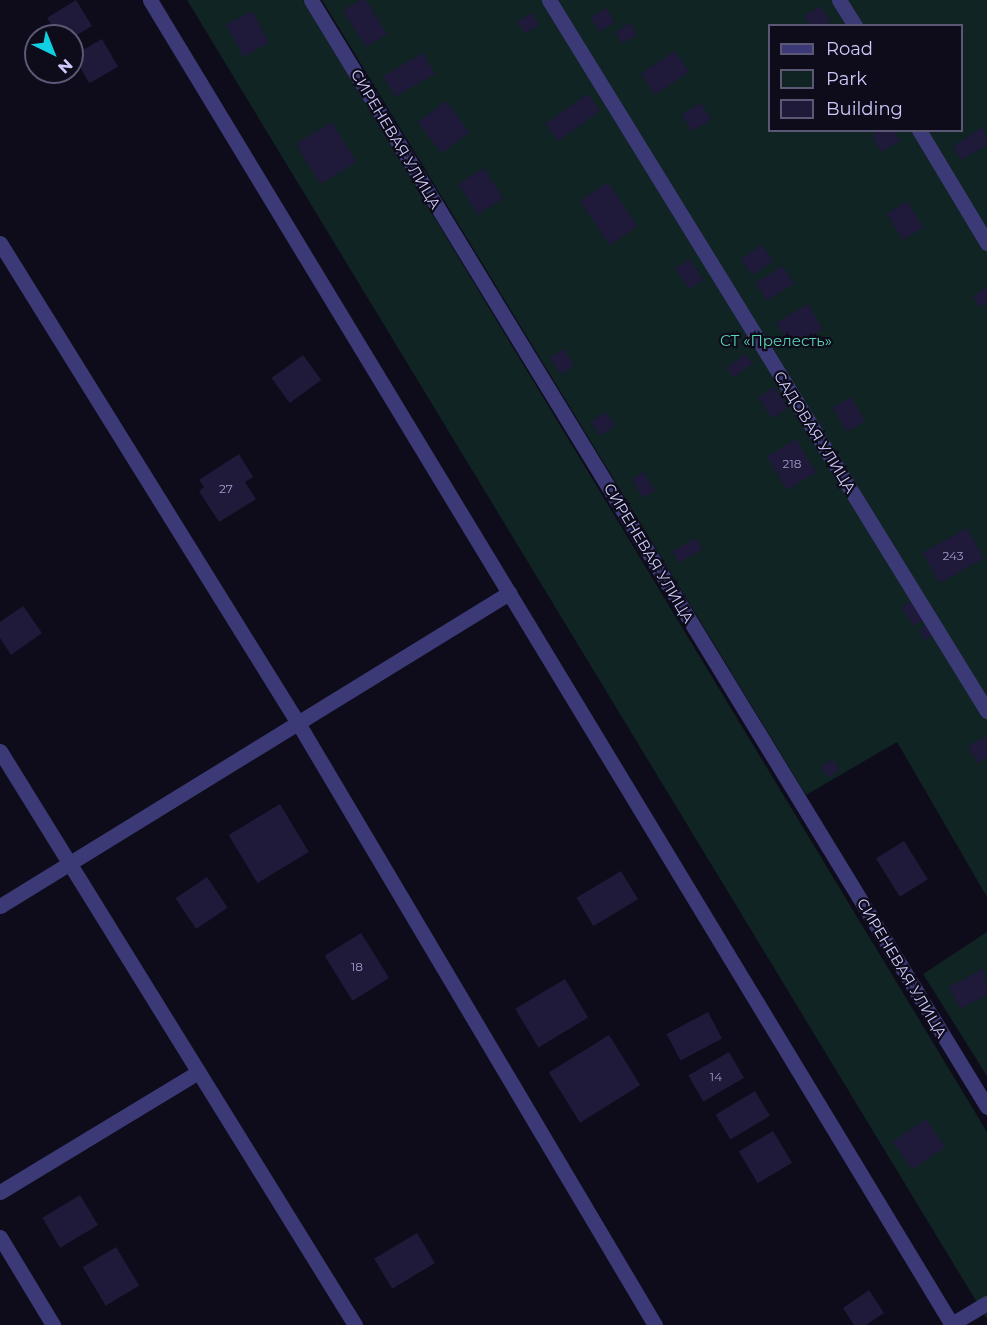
<!DOCTYPE html>
<meta charset="utf-8">
<style>
body{margin:0}
#map{position:relative;width:987px;height:1325px;overflow:hidden;background:#0e0c1a;font-family:Montserrat,sans-serif}
div>[style]{position:absolute}
.green>*{inset:0;background:#0f2423}
.building>*{inset:0;background:#1f193a;transform-origin:0 0}
.minor>*{height:15px;margin:-7.5px;padding:0 7.5px;transform-origin:7.5px;border-radius:7.5px;background:#3b3a76}
span{translate:-50% -50%;white-space:nowrap;text-align:center;line-height:1.15;-webkit-text-stroke:4.5px #0e0c1a;paint-order:stroke}
.number-label{font-size:12px;color:#a29dcb}
.number-label span{-webkit-text-stroke-width:0}
.street-label{font-size:15px;color:#cdc9fb}
.park-label{font-size:15px;color:#5bd5b4}
.legend{position:absolute;left:768px;top:24px;width:195px;height:108px;box-sizing:border-box;background:#0e0c1a;border:2px solid #5a5874;margin:0;padding:8px 10px;list-style:none;font-size:18px;color:#cdc9fb}
.legend li{display:flex;align-items:center;gap:12px;height:30px}
.legend b{width:30px;border:2px solid #5a5874}
.north{position:absolute;left:24px;top:24px;width:60px;height:60px;box-sizing:border-box;background:#0e0c1a;border:2px solid #5a5874;border-radius:50%;rotate:137deg;font-size:16px;font-weight:700;line-height:24px;text-align:center;color:#cdc9fb}
.north::after{content:'';display:block;margin:auto;width:21px;height:27px;background:#0fd1e1;clip-path:polygon(50% 0,100% 100%,50% 72%,0 100%)}
</style>
<div id="map">
<div class="green">
<div style="clip-path:polygon(187px 0,303px 0,987px 1132px,987px 1319px)"></div>
<div style="clip-path:polygon(evenodd,322px 0,987px 0,987px 897px,897px 742px,806px 795px,322px 0,770px 26px,962px 26px,962px 130px,770px 130px,770px 26px)"></div>
<div style="clip-path:polygon(987px 932px,987px 1076px,923px 974px)"></div>
</div>
<div class="building">
<div style="clip-path:polygon(76px 0,92px 26px,72px 38px,58px 36px,47px 18px)"></div>
<div style="clip-path:polygon(360px 0,366px 0,387px 34px,366px 47px,343px 11px)"></div>
<div style="clip-path:polygon(821px 6px,831px 23px,810px 26px,804px 16px)"></div>
<div style="left:606px;top:8px;width:17px;height:18px;rotate:59deg"></div>
<div style="left:252px;top:11px;width:36px;height:29px;rotate:62deg"></div>
<div style="left:532px;top:13px;width:14px;height:17px;rotate:60deg"></div>
<div style="left:630px;top:23px;width:14px;height:17px;rotate:60deg"></div>
<div style="left:102px;top:39px;width:32px;height:33px;rotate:60deg"></div>
<div style="left:675px;top:51px;width:25px;height:41px;rotate:56deg"></div>
<div style="left:423px;top:53px;width:24px;height:46px;rotate:60deg"></div>
<div style="left:588px;top:94px;width:21px;height:52px;rotate:55deg"></div>
<div style="left:446px;top:101px;width:39px;height:35px;rotate:53deg"></div>
<div style="left:701px;top:103px;width:20px;height:22px;rotate:60deg"></div>
<div style="left:332px;top:122px;width:47px;height:42px;rotate:59deg"></div>
<div style="clip-path:polygon(983px 127px,987px 145px,961px 160px,953px 146px)"></div>
<div style="clip-path:polygon(880px 130px,894px 130px,900px 141px,881px 152px,872px 136px)"></div>
<div style="left:484px;top:168px;width:36px;height:30px;rotate:58deg"></div>
<div style="left:608px;top:182px;width:53px;height:34px;rotate:56deg"></div>
<div style="left:907px;top:201px;width:31px;height:24px;rotate:58deg"></div>
<div style="left:762px;top:245px;width:20px;height:25px;rotate:57deg"></div>
<div style="left:690px;top:259px;width:25px;height:17px;rotate:58deg"></div>
<div style="left:783px;top:266px;width:21px;height:32px;rotate:59deg"></div>
<div style="clip-path:polygon(987px 287px,987px 303px,980px 307px,973px 296px)"></div>
<div style="left:808px;top:304px;width:29px;height:37px;rotate:59deg"></div>
<div style="left:564px;top:349px;width:20px;height:16px;rotate:60deg"></div>
<div style="left:746px;top:354px;width:12px;height:24px;rotate:55deg"></div>
<div style="left:303px;top:355px;width:31px;height:39px;rotate:54deg"></div>
<div style="left:774px;top:387px;width:25px;height:19px;rotate:56deg"></div>
<div style="left:851px;top:397px;width:28px;height:21px;rotate:60deg"></div>
<div style="left:606px;top:412px;width:17px;height:18px;rotate:57deg"></div>
<div style="left:796px;top:439px;width:39px;height:34px;rotate:59deg"></div>
<div style="clip-path:polygon(239px 454px,253px 477px,245px 482px,256px 499px,219px 522px,199px 491px,204px 487px,199px 480px)"></div>
<div style="left:644px;top:472px;width:22px;height:14px;rotate:60deg"></div>
<div style="left:967px;top:528px;width:35px;height:51px;rotate:61deg"></div>
<div style="left:696px;top:538px;width:13px;height:27px;rotate:61deg"></div>
<div style="left:912px;top:601px;width:22px;height:12px;rotate:58deg"></div>
<div style="clip-path:polygon(23px 606px,42px 633px,11px 655px,0 638px,0 622px)"></div>
<div style="left:927px;top:625px;width:12px;height:10px;rotate:59deg"></div>
<div style="clip-path:polygon(986px 736px,987px 757px,977px 763px,968px 746px)"></div>
<div style="left:833px;top:759px;width:13px;height:14px;rotate:58deg"></div>
<div style="left:280px;top:804px;width:56px;height:60px;rotate:59deg"></div>
<div style="left:904px;top:841px;width:45px;height:33px;rotate:58deg"></div>
<div style="left:621px;top:871px;width:33px;height:52px;rotate:59deg"></div>
<div style="left:207px;top:877px;width:37px;height:38px;rotate:56deg"></div>
<div style="left:361px;top:933px;width:53px;height:43px;rotate:58deg"></div>
<div style="clip-path:polygon(984px 968px,987px 995px,960px 1009px,949px 987px)"></div>
<div style="left:565px;top:979px;width:45px;height:58px;rotate:59deg"></div>
<div style="left:708px;top:1012px;width:30px;height:47px;rotate:62deg"></div>
<div style="left:609px;top:1035px;width:59px;height:71px;rotate:58deg"></div>
<div style="left:729px;top:1052px;width:30px;height:47px;rotate:60deg"></div>
<div style="left:755px;top:1091px;width:29px;height:46px;rotate:59deg"></div>
<div style="left:926px;top:1119px;width:34px;height:40px;rotate:56deg"></div>
<div style="left:773px;top:1131px;width:37px;height:40px;rotate:59deg"></div>
<div style="left:80px;top:1195px;width:35px;height:44px;rotate:59deg"></div>
<div style="left:417px;top:1233px;width:35px;height:50px;rotate:59deg"></div>
<div style="left:116px;top:1247px;width:45px;height:39px;rotate:59deg"></div>
<div style="clip-path:polygon(869px 1290px,884px 1313px,866px 1325px,854px 1325px,843px 1308px)"></div>
</div>
<div class="minor">
<div style="left:150px;top:0;width:1549px;rotate:58.81deg"></div>
<div style="left:311px;top:0;width:1297px;rotate:58.59deg"></div>
<div style="left:549px;top:0;width:835px;rotate:58.37deg"></div>
<div style="left:839px;top:0;width:31px;rotate:58deg"></div>
<div style="left:919px;top:130px;width:132px;rotate:59deg"></div>
<div style="left:0;top:243px;width:565px;rotate:58.17deg"></div>
<div style="left:298px;top:723px;width:700px;rotate:59.33deg"></div>
<div style="left:0;top:751px;width:675px;rotate:58.26deg"></div>
<div style="left:0;top:906px;width:598px;rotate:-31.59deg"></div>
<div style="left:0;top:1192px;width:232px;rotate:-31.2deg"></div>
<div style="left:0;top:1237px;width:103px;rotate:58.9deg"></div>
<div style="left:950px;top:1325px;width:43px;rotate:-30.7deg"></div>
</div>
<div class="number-label">
<span style="left:792px;top:464px">218</span>
<span style="left:226px;top:489px">27</span>
<span style="left:953px;top:556px">243</span>
<span style="left:357px;top:967px">18</span>
<span style="left:716px;top:1077px">14</span>
</div>
<div class="street-label">
<span style="left:396px;top:139px;rotate:59deg">СИРЕНЕВАЯ УЛИЦА</span>
<span style="left:815px;top:432px;rotate:58deg">САДОВАЯ УЛИЦА</span>
<span style="left:649px;top:553px;rotate:59deg">СИРЕНЕВАЯ УЛИЦА</span>
<span style="left:902px;top:968px;rotate:59deg">СИРЕНЕВАЯ УЛИЦА</span>
</div>
<div class="park-label">
<span style="left:776px;top:341px">СТ «Прелесть»</span>
</div>
<ul class="legend">
<li><b style="height:8px;background:#3b3a76"></b>Road</li>
<li><b style="height:16px;background:#0f2423"></b>Park</li>
<li><b style="height:16px;background:#1f193a"></b>Building</li>
</ul>
<div class="north">N</div>
</div>
